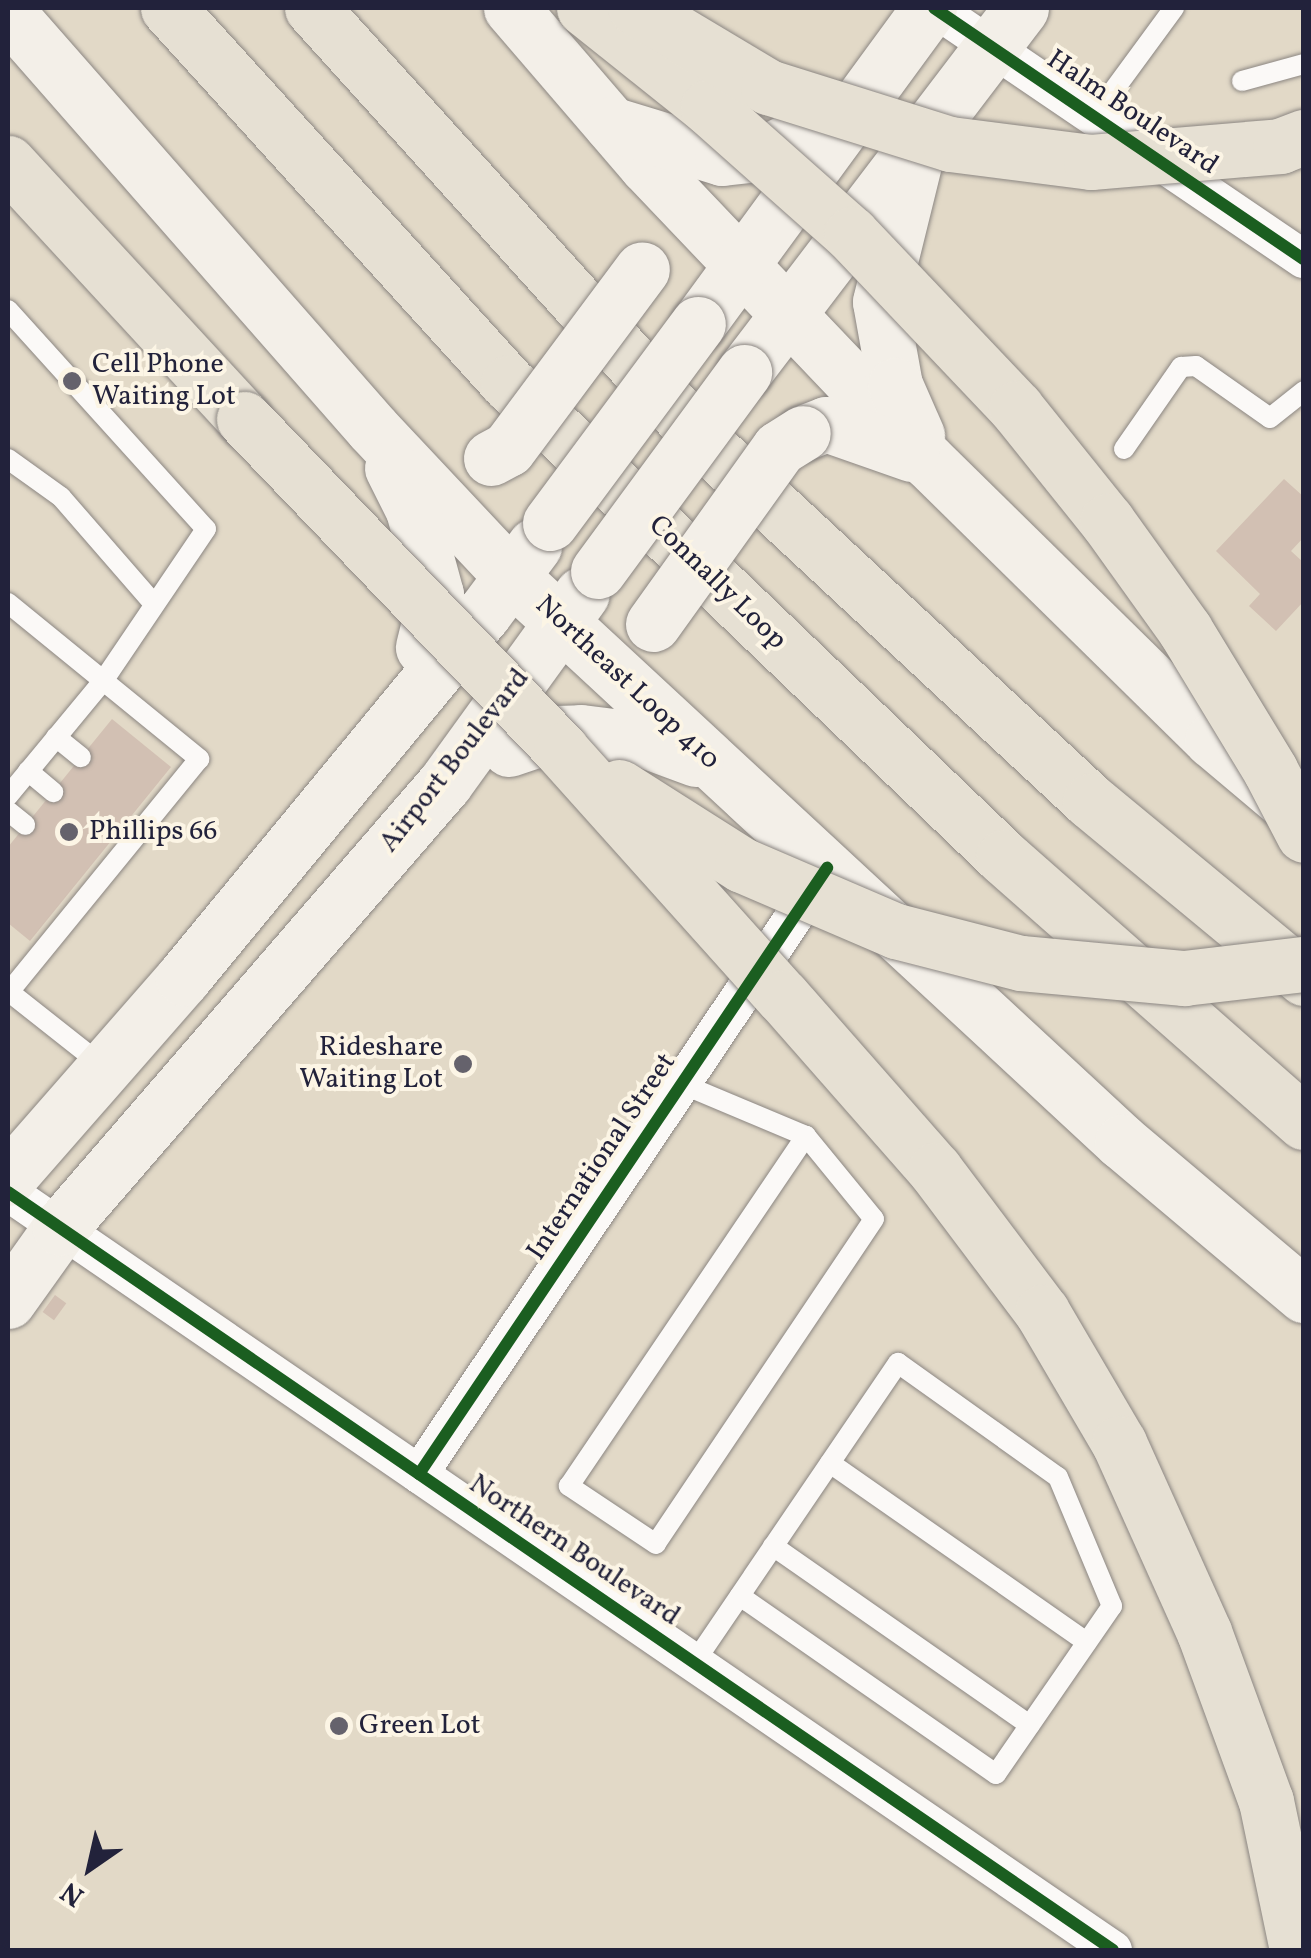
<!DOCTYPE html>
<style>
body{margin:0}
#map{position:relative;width:1311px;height:1958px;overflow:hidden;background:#e2d9c7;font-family:Vollkorn,serif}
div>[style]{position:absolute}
.building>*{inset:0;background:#d2c0b3;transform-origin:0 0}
.roads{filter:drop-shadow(0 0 2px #8b8682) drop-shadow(0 0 2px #8b8682)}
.service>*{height:20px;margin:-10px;padding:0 10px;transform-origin:10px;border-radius:10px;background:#fbf9f7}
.minor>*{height:38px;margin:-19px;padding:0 19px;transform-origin:19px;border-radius:19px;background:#fbf9f7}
.secondary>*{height:55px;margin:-27.5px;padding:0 27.5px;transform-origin:27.5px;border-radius:27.5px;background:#f3efe8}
.motorway>*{height:55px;margin:-27.5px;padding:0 27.5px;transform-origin:27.5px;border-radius:27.5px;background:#e6e0d3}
.bridges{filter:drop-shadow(0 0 2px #8b8682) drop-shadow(0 0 2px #8b8682)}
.secondary-bridge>*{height:55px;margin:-27.5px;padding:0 27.5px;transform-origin:27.5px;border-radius:27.5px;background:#f3efe8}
.motorway-bridge>*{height:55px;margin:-27.5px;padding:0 27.5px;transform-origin:27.5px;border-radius:27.5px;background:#e6e0d3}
.cycleway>*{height:12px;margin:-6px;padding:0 6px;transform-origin:6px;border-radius:6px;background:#1b5e20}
.dots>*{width:28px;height:28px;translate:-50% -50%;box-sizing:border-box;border:5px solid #fcf5e5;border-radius:50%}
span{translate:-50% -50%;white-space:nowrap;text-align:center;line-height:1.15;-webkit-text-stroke:8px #fcf5e5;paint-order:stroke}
.street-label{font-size:28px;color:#22223b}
.poi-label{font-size:28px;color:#22223b}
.left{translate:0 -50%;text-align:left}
.right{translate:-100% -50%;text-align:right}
.frame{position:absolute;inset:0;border:10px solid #22223b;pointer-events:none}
.north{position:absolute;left:40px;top:1818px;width:100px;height:100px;-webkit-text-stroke:8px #fcf5e5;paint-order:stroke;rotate:214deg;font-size:28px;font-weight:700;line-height:40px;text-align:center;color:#22223b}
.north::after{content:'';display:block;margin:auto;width:35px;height:45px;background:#22223b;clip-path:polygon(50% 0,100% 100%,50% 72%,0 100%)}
</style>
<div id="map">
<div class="building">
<div style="clip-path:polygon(1284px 479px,1304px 497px,1304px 537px,1291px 551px,1304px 563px,1304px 601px,1276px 631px,1249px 606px,1260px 594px,1216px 551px)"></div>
<div style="clip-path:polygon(112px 719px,171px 767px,30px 941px,8px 923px,8px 847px)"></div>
<div style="left:55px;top:1295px;width:14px;height:21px;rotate:36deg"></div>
</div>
<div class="roads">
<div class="service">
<div style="left:1242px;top:81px;width:64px;rotate:-15.3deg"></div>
<div style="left:1094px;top:117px;width:135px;rotate:-53.7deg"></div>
<div style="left:8px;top:310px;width:295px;rotate:47.9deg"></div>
<div style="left:206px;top:529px;width:184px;rotate:124.1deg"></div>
<div style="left:103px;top:681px;width:149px;rotate:129.6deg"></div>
<div style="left:1124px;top:449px;width:100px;rotate:-55.2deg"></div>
<div style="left:1181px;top:367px;width:15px;rotate:-4deg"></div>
<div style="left:1196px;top:366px;width:90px;rotate:35.1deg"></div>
<div style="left:1270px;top:418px;width:43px;rotate:-38.5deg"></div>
<div style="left:8px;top:459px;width:65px;rotate:35.6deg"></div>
<div style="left:61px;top:497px;width:140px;rotate:49deg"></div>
<div style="left:8px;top:603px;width:247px;rotate:39.2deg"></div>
<div style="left:199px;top:759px;width:301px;rotate:129.2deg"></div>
<div style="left:56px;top:737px;width:32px;rotate:39deg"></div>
<div style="left:28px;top:771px;width:33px;rotate:40deg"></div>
<div style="left:8px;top:811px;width:22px;rotate:39deg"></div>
<div style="left:8px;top:991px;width:121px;rotate:38.3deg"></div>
<div style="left:682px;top:1084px;width:134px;rotate:22.8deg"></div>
<div style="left:806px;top:1136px;width:107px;rotate:50.7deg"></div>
<div style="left:874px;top:1219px;width:391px;rotate:123.9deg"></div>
<div style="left:656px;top:1544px;width:105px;rotate:-146.3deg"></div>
<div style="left:569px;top:1486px;width:423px;rotate:-55.9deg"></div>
<div style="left:830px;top:1463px;width:313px;rotate:34.9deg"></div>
<div style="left:773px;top:1546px;width:313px;rotate:34.9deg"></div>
<div style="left:694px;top:1663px;width:363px;rotate:-55.8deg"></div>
<div style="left:898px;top:1363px;width:196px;rotate:35.5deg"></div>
<div style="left:1058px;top:1477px;width:140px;rotate:67.3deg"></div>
<div style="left:1112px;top:1606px;width:204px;rotate:124.6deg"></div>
<div style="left:996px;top:1774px;width:312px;rotate:-145.2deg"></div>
</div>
<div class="minor">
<div style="left:934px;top:8px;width:447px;rotate:34.2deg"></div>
<div style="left:8px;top:1192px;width:1340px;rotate:34.45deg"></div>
<div style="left:419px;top:1474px;width:723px;rotate:-56.05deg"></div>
</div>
<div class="secondary">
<div style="left:511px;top:8px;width:207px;rotate:49.3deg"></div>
<div style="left:646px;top:165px;width:409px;rotate:46.4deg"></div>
<div style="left:928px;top:461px;width:398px;rotate:44.5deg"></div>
<div style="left:1212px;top:740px;width:92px;rotate:40.1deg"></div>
<div style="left:8px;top:13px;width:553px;rotate:48.74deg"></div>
<div style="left:373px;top:429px;width:203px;rotate:46.8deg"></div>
<div style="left:512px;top:577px;width:831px;rotate:42.81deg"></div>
<div style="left:1122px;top:1142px;width:238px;rotate:40.1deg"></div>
<div style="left:611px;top:124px;width:116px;rotate:17deg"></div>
<div style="left:722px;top:158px;width:43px;rotate:-6.6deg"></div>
<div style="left:765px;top:153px;width:33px;rotate:-27deg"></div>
<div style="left:916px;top:156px;width:150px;rotate:103.9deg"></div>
<div style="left:880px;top:302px;width:84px;rotate:79.8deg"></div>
<div style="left:895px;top:385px;width:55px;rotate:66.3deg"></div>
<div style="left:698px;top:324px;width:391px;rotate:-53.8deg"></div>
<div style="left:744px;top:372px;width:457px;rotate:-52.7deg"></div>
<div style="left:803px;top:433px;width:25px;rotate:-21deg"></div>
<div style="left:826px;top:424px;width:90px;rotate:19.4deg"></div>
<div style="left:392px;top:468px;width:47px;rotate:63.4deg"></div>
<div style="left:413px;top:510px;width:87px;rotate:74.7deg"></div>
<div style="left:436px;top:594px;width:55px;rotate:103.8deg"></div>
<div style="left:509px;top:749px;width:50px;rotate:-18.8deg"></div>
<div style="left:556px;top:733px;width:25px;rotate:-2deg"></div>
<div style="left:581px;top:732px;width:64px;rotate:7.2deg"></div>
<div style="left:644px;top:740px;width:55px;rotate:20.1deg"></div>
<div style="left:8px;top:1178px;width:266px;rotate:-48.8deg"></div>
<div style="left:183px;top:978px;width:473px;rotate:-50.5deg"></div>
<div style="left:484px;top:613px;width:84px;rotate:-53.3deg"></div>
<div style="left:8px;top:1301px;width:90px;rotate:-54.5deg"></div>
<div style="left:60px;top:1228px;width:588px;rotate:-49.13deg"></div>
<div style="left:445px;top:783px;width:233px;rotate:-54.1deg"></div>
</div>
<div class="motorway">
<div style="left:168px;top:8px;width:506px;rotate:47.8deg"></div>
<div style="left:508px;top:383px;width:685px;rotate:43.76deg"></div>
<div style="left:1003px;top:857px;width:401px;rotate:41.4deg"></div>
<div style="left:312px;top:8px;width:586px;rotate:47.9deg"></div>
<div style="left:705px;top:443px;width:526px;rotate:42.92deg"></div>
<div style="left:1090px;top:801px;width:278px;rotate:39.6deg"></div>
<div style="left:8px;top:163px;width:348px;rotate:47.3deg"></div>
</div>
</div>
<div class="bridges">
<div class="secondary-bridge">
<div style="left:491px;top:458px;width:19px;rotate:-28deg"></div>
<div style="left:508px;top:449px;width:224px;rotate:-53.3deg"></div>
<div style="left:550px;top:523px;width:248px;rotate:-53.4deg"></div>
<div style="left:598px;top:571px;width:247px;rotate:-53.7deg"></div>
<div style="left:653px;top:624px;width:216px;rotate:-54.4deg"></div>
<div style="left:779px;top:448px;width:28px;rotate:-32deg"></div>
</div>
<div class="motorway-bridge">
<div style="left:584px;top:8px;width:159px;rotate:38.6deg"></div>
<div style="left:708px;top:107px;width:191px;rotate:41.6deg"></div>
<div style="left:851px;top:234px;width:240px;rotate:46.5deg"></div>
<div style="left:1016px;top:408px;width:145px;rotate:51.2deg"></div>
<div style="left:1107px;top:521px;width:134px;rotate:54.4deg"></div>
<div style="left:1185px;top:630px;width:164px;rotate:58.7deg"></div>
<div style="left:1270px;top:770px;width:73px;rotate:62.4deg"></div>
<div style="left:636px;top:8px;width:154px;rotate:30.9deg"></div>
<div style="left:768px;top:87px;width:191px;rotate:17.4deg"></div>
<div style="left:950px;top:144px;width:142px;rotate:7.3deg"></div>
<div style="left:1091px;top:162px;width:190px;rotate:-4.8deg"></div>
<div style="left:1280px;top:146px;width:26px;rotate:-21deg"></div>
<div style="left:244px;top:419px;width:458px;rotate:46.2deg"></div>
<div style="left:561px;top:750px;width:332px;rotate:48.1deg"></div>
<div style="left:783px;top:997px;width:230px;rotate:48.7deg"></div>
<div style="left:935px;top:1170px;width:178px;rotate:53deg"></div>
<div style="left:1042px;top:1312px;width:152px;rotate:59.6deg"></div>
<div style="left:1119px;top:1443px;width:207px;rotate:65.8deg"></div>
<div style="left:1204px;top:1632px;width:180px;rotate:69.9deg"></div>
<div style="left:1266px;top:1801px;width:152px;rotate:78.2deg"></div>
<div style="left:619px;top:787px;width:146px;rotate:32.4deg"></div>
<div style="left:742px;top:865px;width:168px;rotate:23.2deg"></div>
<div style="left:896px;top:931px;width:129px;rotate:14.4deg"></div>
<div style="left:1021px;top:963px;width:164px;rotate:5.3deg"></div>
<div style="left:1184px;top:978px;width:121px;rotate:-6.7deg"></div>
</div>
</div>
<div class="cycleway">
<div style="left:934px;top:8px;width:447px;rotate:34.2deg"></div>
<div style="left:8px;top:1192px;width:1340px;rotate:34.45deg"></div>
<div style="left:419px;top:1474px;width:731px;rotate:-56.05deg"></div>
</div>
<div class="dots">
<div style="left:72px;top:381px;background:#65626c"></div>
<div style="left:69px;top:832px;background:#65626c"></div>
<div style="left:463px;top:1064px;background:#65626c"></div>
<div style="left:339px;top:1726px;background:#65626c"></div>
</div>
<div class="street-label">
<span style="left:1132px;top:113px;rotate:34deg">Halm Boulevard</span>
<span style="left:717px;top:583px;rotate:44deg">Connally Loop</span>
<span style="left:627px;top:683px;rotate:43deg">Northeast Loop 410</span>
<span style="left:455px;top:761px;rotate:-52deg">Airport Boulevard</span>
<span style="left:602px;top:1157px;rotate:-56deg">International Street</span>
<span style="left:574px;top:1551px;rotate:34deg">Northern Boulevard</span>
</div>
<div class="poi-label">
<span class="left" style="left:92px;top:381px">Cell Phone<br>Waiting Lot</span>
<span class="left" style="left:89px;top:832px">Phillips 66</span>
<span class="right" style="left:443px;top:1064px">Rideshare<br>Waiting Lot</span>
<span class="left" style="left:359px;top:1726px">Green Lot</span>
</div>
<div class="frame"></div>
<div class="north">N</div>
</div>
